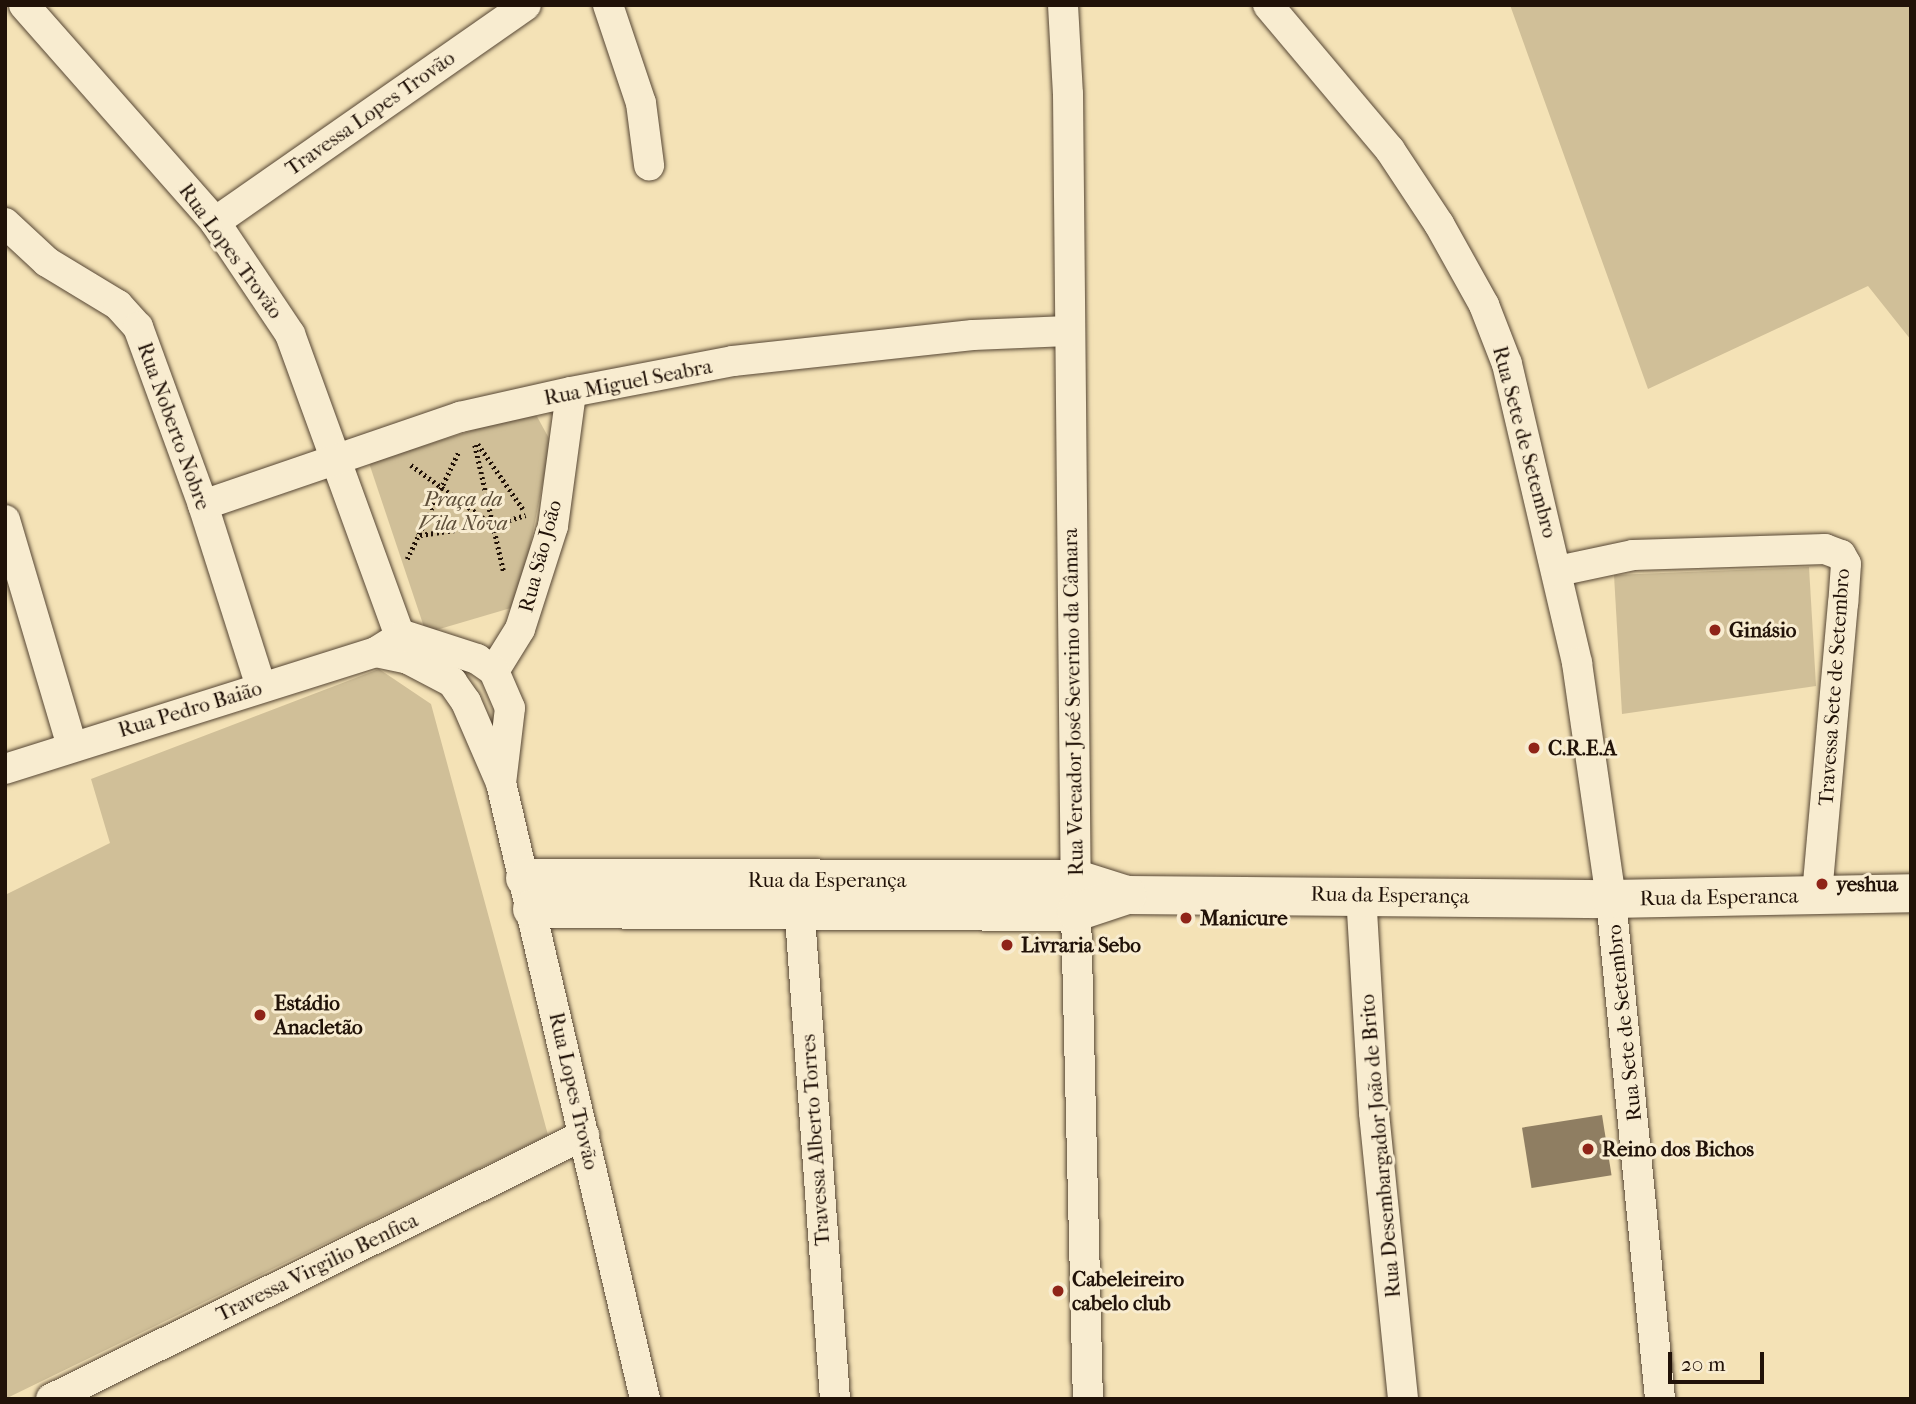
<!DOCTYPE html>
<meta charset="utf-8">
<style>
body{margin:0}
#map{position:relative;width:1916px;height:1404px;overflow:hidden;background:#f4e2b6;font-family:"IM FELL French Canon",serif}
div>[style]{position:absolute}
.green>*{inset:0;background:#d0bf98}
.building>*{inset:0;background:#8f7e62;transform-origin:0 0}
.path>*{height:4.5px;margin-top:-2.25px;transform-origin:0;background:repeating-linear-gradient(90deg,#211208 0 2px,transparent 0 5.5px)}
.roads{filter:drop-shadow(0 0 2px #564634) drop-shadow(0 0 2px #564634)}
.street>*{height:30px;margin:-15px;padding:0 15px;transform-origin:15px;border-radius:15px;background:#f8ecd0}
.secondary>*{height:38px;margin:-19px;padding:0 19px;transform-origin:19px;border-radius:19px;background:#f8ecd0}
.dots>*{width:19px;height:19px;translate:-50% -50%;box-sizing:border-box;border:4px solid #f8ecd0;border-radius:50%}
span{translate:-50% -50%;white-space:nowrap;text-align:center;line-height:1.15;-webkit-text-stroke:6px #f8ecd0;paint-order:stroke}
.street-label{font-size:21px;color:#211208}
.park-label{font-size:21px;color:#5e4f3a;font-style:italic}
.poi-label{font-size:21px;color:#211208;font-weight:700}
.left{translate:0 -50%;text-align:left}
.frame{position:absolute;inset:0;border:7px solid #211208;pointer-events:none}
.scale{position:absolute;left:1668px;top:1352px;width:96px;height:32px;box-sizing:border-box;border:4px solid #211208;border-top:0;padding-left:9px;font-size:21px;line-height:24px;white-space:nowrap;color:#211208;-webkit-text-stroke:5px #f8ecd0;paint-order:stroke}
</style>
<div id="map">
<div class="green">
<div style="clip-path:polygon(1510px 5px,1911px 5px,1911px 340px,1868px 286px,1648px 389px)"></div>
<div style="clip-path:polygon(534px 411px,551px 442px,518px 606px,426px 633px,369px 463px)"></div>
<div style="clip-path:polygon(1809px 567px,1816px 686px,1622px 714px,1614px 575px)"></div>
<div style="clip-path:polygon(379px 669px,431px 704px,548px 1135px,5px 1399px,5px 895px,110px 843px,91px 779px)"></div>
</div>
<div class="building">
<div style="left:1602px;top:1115px;width:61px;height:81px;rotate:81deg"></div>
</div>
<div class="path">
<div style="left:478px;top:444px;width:79px;rotate:55.3deg"></div>
<div style="left:475px;top:445px;width:131px;rotate:77.2deg"></div>
<div style="left:411px;top:465px;width:102px;rotate:36.2deg"></div>
<div style="left:493px;top:525px;width:77px;rotate:171.8deg"></div>
<div style="left:493px;top:525px;width:34px;rotate:-17deg"></div>
<div style="left:407px;top:559px;width:120px;rotate:-64.3deg"></div>
</div>
<div class="roads">
<div class="street">
<div style="left:24px;top:5px;width:289px;rotate:48.6deg"></div>
<div style="left:215px;top:222px;width:135px;rotate:56.2deg"></div>
<div style="left:290px;top:334px;width:346px;rotate:70deg"></div>
<div style="left:608px;top:5px;width:103px;rotate:71.4deg"></div>
<div style="left:641px;top:103px;width:63px;rotate:82.6deg"></div>
<div style="left:1063px;top:5px;width:89px;rotate:86.8deg"></div>
<div style="left:1068px;top:94px;width:818px;rotate:89.44deg"></div>
<div style="left:1076px;top:912px;width:487px;rotate:88.6deg"></div>
<div style="left:1268px;top:5px;width:189px;rotate:49.9deg"></div>
<div style="left:1390px;top:150px;width:89px;rotate:56.5deg"></div>
<div style="left:1439px;top:224px;width:93px;rotate:60.9deg"></div>
<div style="left:1484px;top:305px;width:63px;rotate:68.7deg"></div>
<div style="left:1507px;top:364px;width:307px;rotate:76.8deg"></div>
<div style="left:1577px;top:663px;width:238px;rotate:81.8deg"></div>
<div style="left:1611px;top:899px;width:502px;rotate:84.4deg"></div>
<div style="left:215px;top:222px;width:379px;rotate:-34.9deg"></div>
<div style="left:5px;top:223px;width:57px;rotate:42.9deg"></div>
<div style="left:47px;top:262px;width:83px;rotate:31.2deg"></div>
<div style="left:118px;top:305px;width:30px;rotate:48deg"></div>
<div style="left:138px;top:327px;width:189px;rotate:69.9deg"></div>
<div style="left:203px;top:505px;width:191px;rotate:72.3deg"></div>
<div style="left:203px;top:505px;width:272px;rotate:-18.9deg"></div>
<div style="left:460px;top:417px;width:114px;rotate:-12.7deg"></div>
<div style="left:571px;top:392px;width:165px;rotate:-10.8deg"></div>
<div style="left:733px;top:361px;width:241px;rotate:-6.2deg"></div>
<div style="left:973px;top:335px;width:95px;rotate:-2.4deg"></div>
<div style="left:5px;top:520px;width:236px;rotate:73.5deg"></div>
<div style="left:1558px;top:571px;width:77px;rotate:-12deg"></div>
<div style="left:1633px;top:555px;width:192px;rotate:-1.8deg"></div>
<div style="left:1825px;top:549px;width:17px;rotate:21deg"></div>
<div style="left:1841px;top:555px;width:10px;rotate:61deg"></div>
<div style="left:1846px;top:564px;width:39px;rotate:94deg"></div>
<div style="left:1843px;top:603px;width:293px;rotate:95.1deg"></div>
<div style="left:376px;top:652px;width:33px;rotate:12deg"></div>
<div style="left:408px;top:659px;width:50px;rotate:27.6deg"></div>
<div style="left:452px;top:682px;width:24px;rotate:55deg"></div>
<div style="left:466px;top:702px;width:88px;rotate:66.6deg"></div>
<div style="left:501px;top:783px;width:633px;rotate:76.84deg"></div>
<div style="left:494px;top:671px;width:49px;rotate:-58.2deg"></div>
<div style="left:520px;top:629px;width:108px;rotate:-72.2deg"></div>
<div style="left:553px;top:526px;width:135px;rotate:-82.3deg"></div>
<div style="left:5px;top:769px;width:389px;rotate:-17.5deg"></div>
<div style="left:376px;top:652px;width:32px;rotate:-32deg"></div>
<div style="left:403px;top:635px;width:78px;rotate:18deg"></div>
<div style="left:477px;top:659px;width:21px;rotate:35deg"></div>
<div style="left:494px;top:671px;width:40px;rotate:66.6deg"></div>
<div style="left:510px;top:708px;width:76px;rotate:96.8deg"></div>
<div style="left:798px;top:889px;width:511px;rotate:85.85deg"></div>
<div style="left:1361px;top:894px;width:219px;rotate:86.6deg"></div>
<div style="left:1374px;top:1113px;width:287px;rotate:84.2deg"></div>
<div style="left:51px;top:1399px;width:595px;rotate:-26.35deg"></div>
</div>
<div class="secondary">
<div style="left:525px;top:878px;width:551px;rotate:0.1deg"></div>
<div style="left:1076px;top:879px;width:53px;rotate:17.4deg"></div>
<div style="left:1127px;top:895px;width:484px;rotate:0.5deg"></div>
<div style="left:1611px;top:899px;width:300px;rotate:-1.1deg"></div>
<div style="left:532px;top:909px;width:544px;rotate:0.32deg"></div>
<div style="left:1076px;top:912px;width:54px;rotate:-18.4deg"></div>
</div>
</div>
<div class="dots">
<div style="left:1715px;top:630px;background:#8f2418"></div>
<div style="left:1534px;top:748px;background:#8f2418"></div>
<div style="left:1822px;top:884px;background:#8f2418"></div>
<div style="left:1186px;top:918px;background:#8f2418"></div>
<div style="left:1007px;top:945px;background:#8f2418"></div>
<div style="left:260px;top:1015px;background:#8f2418"></div>
<div style="left:1588px;top:1149px;background:#8f2418"></div>
<div style="left:1058px;top:1291px;background:#8f2418"></div>
</div>
<div class="street-label">
<span style="left:370px;top:113px;rotate:-35deg">Travessa Lopes Trovão</span>
<span style="left:231px;top:251px;rotate:54deg">Rua Lopes Trovão</span>
<span style="left:628px;top:382px;rotate:-11deg">Rua Miguel Seabra</span>
<span style="left:174px;top:426px;rotate:70deg">Rua Noberto Nobre</span>
<span style="left:1525px;top:442px;rotate:75deg">Rua Sete de Setembro</span>
<span style="left:540px;top:556px;rotate:-75deg">Rua São João</span>
<span style="left:1834px;top:687px;rotate:-86deg">Travessa Sete de Setembro</span>
<span style="left:1073px;top:702px;rotate:-91deg">Rua Vereador José Severino da Câmara</span>
<span style="left:190px;top:709px;rotate:-17deg">Rua Pedro Baião</span>
<span style="left:827px;top:880px">Rua da Esperança</span>
<span style="left:1390px;top:895px;rotate:1deg">Rua da Esperança</span>
<span style="left:1719px;top:897px;rotate:-1deg">Rua da Esperanca</span>
<span style="left:1624px;top:1023px;rotate:-96deg">Rua Sete de Setembro</span>
<span style="left:574px;top:1091px;rotate:77deg">Rua Lopes Trovão</span>
<span style="left:815px;top:1140px;rotate:-94deg">Travessa Alberto Torres</span>
<span style="left:1380px;top:1146px;rotate:-95deg">Rua Desembargador João de Brito</span>
<span style="left:317px;top:1267px;rotate:-26deg">Travessa Virgilio Benfica</span>
</div>
<div class="park-label">
<span style="left:463px;top:511px">Praça da<br>Vila Nova</span>
</div>
<div class="poi-label">
<span class="left" style="left:1729px;top:630px">Ginásio</span>
<span class="left" style="left:1548px;top:748px">C.R.E.A</span>
<span class="left" style="left:1836px;top:884px">yeshua</span>
<span class="left" style="left:1200px;top:918px">Manicure</span>
<span class="left" style="left:1021px;top:945px">Livraria Sebo</span>
<span class="left" style="left:274px;top:1015px">Estádio<br>Anacletão</span>
<span class="left" style="left:1602px;top:1149px">Reino dos Bichos</span>
<span class="left" style="left:1072px;top:1291px">Cabeleireiro<br>cabelo club</span>
</div>
<div class="frame"></div>
<div class="scale">20 m</div>
</div>
